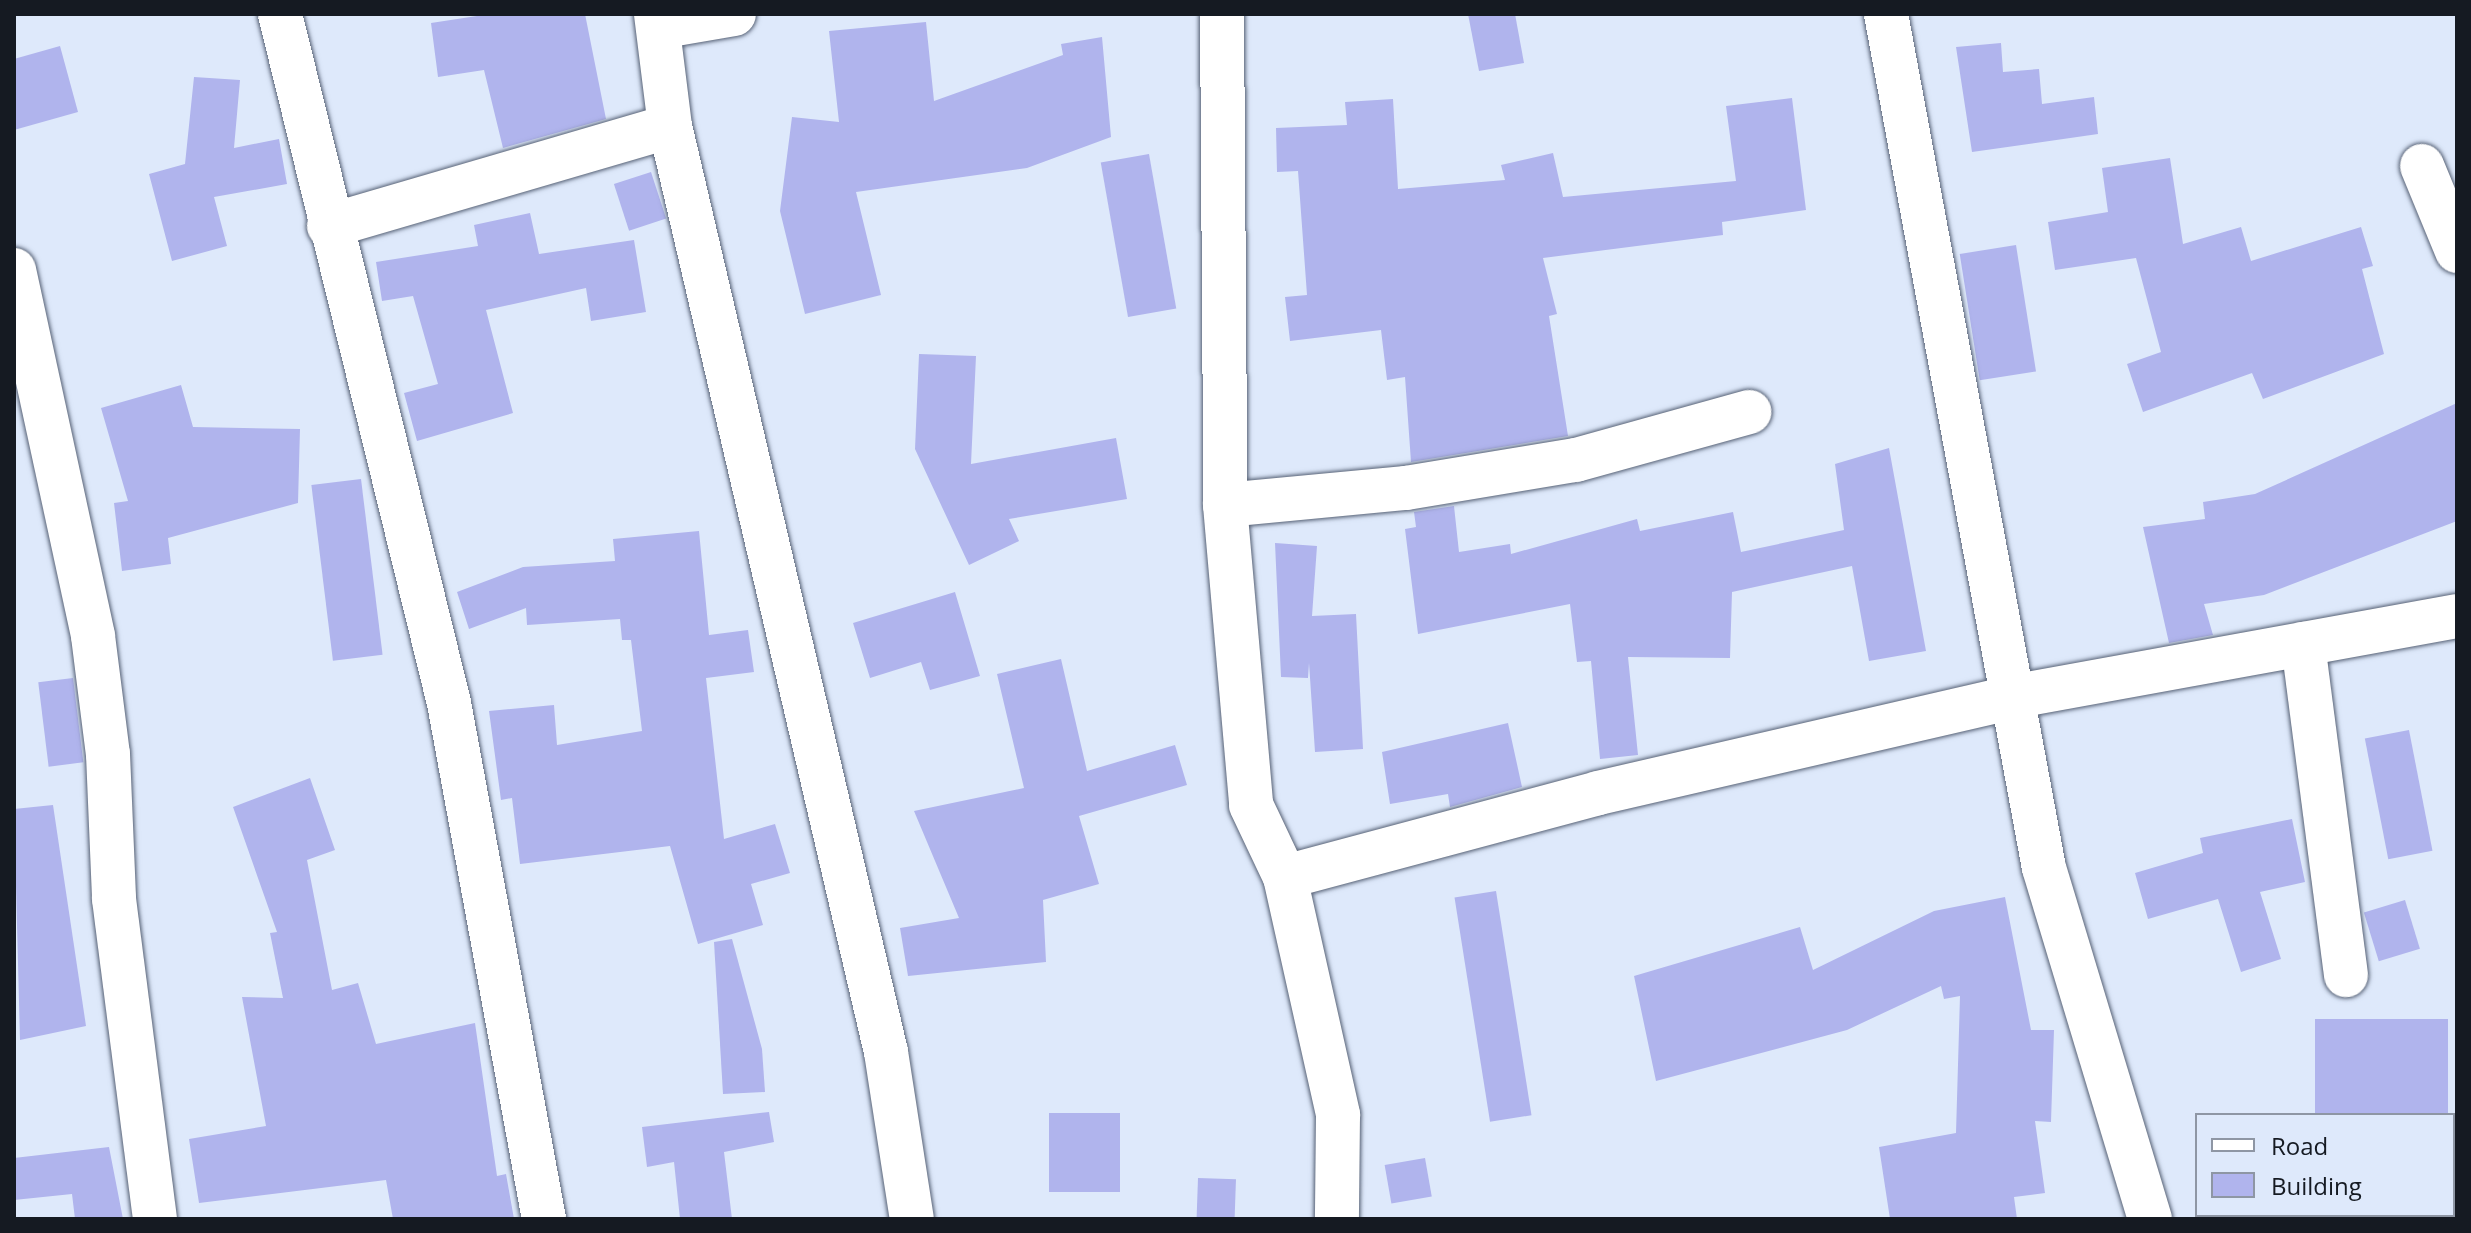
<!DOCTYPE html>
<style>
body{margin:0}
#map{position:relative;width:2471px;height:1233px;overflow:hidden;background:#dee9fb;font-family:"Open Sans",sans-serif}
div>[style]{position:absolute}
.building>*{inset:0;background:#b0b4ed;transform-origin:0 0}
.roads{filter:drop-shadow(0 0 2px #576276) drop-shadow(0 0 2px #576276)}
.minor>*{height:44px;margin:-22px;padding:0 22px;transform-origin:22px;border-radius:22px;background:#fff}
span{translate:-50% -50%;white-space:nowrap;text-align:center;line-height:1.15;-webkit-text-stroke:6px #dee9fb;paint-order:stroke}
.frame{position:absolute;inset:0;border:16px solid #151a22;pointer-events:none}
.legend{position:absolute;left:2195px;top:1113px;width:260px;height:104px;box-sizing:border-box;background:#dee9fb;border:2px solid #8e96a4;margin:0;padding:10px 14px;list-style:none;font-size:24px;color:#151a22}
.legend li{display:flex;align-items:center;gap:16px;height:40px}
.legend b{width:40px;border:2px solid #8e96a4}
</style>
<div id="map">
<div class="building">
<div style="clip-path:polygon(490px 14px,585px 14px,606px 119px,503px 148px,484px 70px,438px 77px,431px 23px)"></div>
<div style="clip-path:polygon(1468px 14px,1515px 14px,1524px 63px,1479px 71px)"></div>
<div style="clip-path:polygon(926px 22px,934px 101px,1063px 55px,1061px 44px,1102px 37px,1111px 137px,1027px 168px,856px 192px,881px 295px,805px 314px,780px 211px,792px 117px,839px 122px,829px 31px)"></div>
<div style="clip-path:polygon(2001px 43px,2003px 72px,2039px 69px,2042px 104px,2094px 97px,2098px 134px,1972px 152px,1956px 47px)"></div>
<div style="clip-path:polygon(60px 46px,78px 112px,14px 130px,14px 59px)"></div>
<div style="clip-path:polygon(194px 77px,240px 80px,234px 148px,279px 139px,287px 184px,214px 197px,227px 246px,172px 261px,149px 174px,185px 164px)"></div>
<div style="clip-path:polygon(1792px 98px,1806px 210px,1722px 222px,1723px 235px,1543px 258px,1557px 314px,1549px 316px,1568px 436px,1411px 462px,1405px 377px,1387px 380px,1381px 330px,1290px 341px,1285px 297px,1307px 295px,1298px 171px,1277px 172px,1276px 128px,1347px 125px,1345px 102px,1393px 99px,1398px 189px,1505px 180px,1501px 165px,1553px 153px,1563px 197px,1736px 181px,1726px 106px)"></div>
<div style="left:1149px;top:154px;width:157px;height:49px;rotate:80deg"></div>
<div style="clip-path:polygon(2170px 158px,2183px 244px,2241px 227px,2251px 261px,2361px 227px,2373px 266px,2362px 269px,2384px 354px,2263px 399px,2252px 373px,2143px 412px,2127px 364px,2161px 352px,2136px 258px,2055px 270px,2048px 222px,2108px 212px,2102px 168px)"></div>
<div style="left:651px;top:172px;width:49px;height:39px;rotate:72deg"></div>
<div style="clip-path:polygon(530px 213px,539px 254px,634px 240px,646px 312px,591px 321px,586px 288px,486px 310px,513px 413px,417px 441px,404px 393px,438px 384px,413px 296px,382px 301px,376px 262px,478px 246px,474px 225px)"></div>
<div style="left:2016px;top:245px;width:128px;height:57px;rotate:81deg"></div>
<div style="clip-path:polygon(919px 354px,976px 356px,971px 464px,1116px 438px,1127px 499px,1009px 519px,1019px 541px,969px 565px,915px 449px)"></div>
<div style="clip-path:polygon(181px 385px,193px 427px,300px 429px,298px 503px,168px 538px,171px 564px,122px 571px,114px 503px,128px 501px,101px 408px)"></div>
<div style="clip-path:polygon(2457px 403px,2457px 521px,2264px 595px,2204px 604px,2213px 635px,2169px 643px,2143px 527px,2205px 519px,2203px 502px,2255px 494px)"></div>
<div style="clip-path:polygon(1889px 448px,1926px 651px,1869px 661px,1852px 566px,1732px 592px,1730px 658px,1628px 657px,1638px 755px,1600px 759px,1591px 661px,1577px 662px,1570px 604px,1418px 634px,1405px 529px,1416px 527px,1414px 512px,1454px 506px,1459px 552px,1510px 544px,1511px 554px,1637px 519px,1640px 531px,1733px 512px,1741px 552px,1844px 530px,1835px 464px)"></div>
<div style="left:361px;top:479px;width:177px;height:50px;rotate:83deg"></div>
<div style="clip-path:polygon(699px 531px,709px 635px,748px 630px,754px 672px,706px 678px,724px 839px,775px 824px,790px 873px,751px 884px,763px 925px,698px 944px,670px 846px,520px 864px,512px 798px,501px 800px,489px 711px,554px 705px,557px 745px,642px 731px,631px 640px,622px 640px,620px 619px,527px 625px,526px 608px,469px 629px,457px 592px,523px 567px,615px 561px,613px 539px)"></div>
<div style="clip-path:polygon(1275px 543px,1317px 546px,1312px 616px,1356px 614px,1363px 749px,1315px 752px,1309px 663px,1308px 678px,1281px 677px)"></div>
<div style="clip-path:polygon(955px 592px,980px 676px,930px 690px,921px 662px,870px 678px,853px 623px)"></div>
<div style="clip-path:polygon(1061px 659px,1087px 771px,1175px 745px,1187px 785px,1079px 816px,1099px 884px,1043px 900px,1046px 962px,908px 976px,900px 928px,959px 918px,914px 811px,1024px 788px,997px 674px)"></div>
<div style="left:73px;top:678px;width:85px;height:35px;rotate:83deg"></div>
<div style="clip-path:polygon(1508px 723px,1522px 787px,1450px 807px,1448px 794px,1390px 804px,1382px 752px)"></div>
<div style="left:2409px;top:730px;width:123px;height:45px;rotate:79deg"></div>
<div style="clip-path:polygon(310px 778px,335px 850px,307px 860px,332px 990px,358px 983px,376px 1044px,475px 1023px,497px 1176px,506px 1174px,514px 1219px,393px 1219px,386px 1180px,199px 1203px,189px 1139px,266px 1126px,242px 997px,283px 998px,270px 933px,277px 932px,233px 807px)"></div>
<div style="clip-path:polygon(53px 805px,86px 1026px,20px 1040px,14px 809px)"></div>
<div style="clip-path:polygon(2292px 819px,2305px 882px,2260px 892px,2281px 959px,2241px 972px,2218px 899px,2148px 919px,2135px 873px,2203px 853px,2200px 838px)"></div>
<div style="left:1496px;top:891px;width:227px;height:42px;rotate:81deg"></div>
<div style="clip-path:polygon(2005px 897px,2031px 1030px,2054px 1030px,2051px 1122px,2035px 1121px,2045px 1193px,2014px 1197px,2017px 1219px,1890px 1219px,1879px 1147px,1956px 1133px,1960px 996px,1944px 999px,1941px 986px,1847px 1030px,1656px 1081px,1634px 976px,1800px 927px,1813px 970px,1934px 911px)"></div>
<div style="left:2405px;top:900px;width:51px;height:43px;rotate:73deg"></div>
<div style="clip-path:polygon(732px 939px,762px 1049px,765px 1092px,723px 1094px,714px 942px)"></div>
<div style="left:2315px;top:1019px;width:133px;height:96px"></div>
<div style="clip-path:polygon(769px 1112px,774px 1142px,724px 1152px,732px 1219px,680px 1219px,674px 1162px,647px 1167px,642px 1127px)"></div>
<div style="left:1049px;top:1113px;width:71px;height:79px"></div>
<div style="clip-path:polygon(109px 1147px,123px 1219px,75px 1219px,72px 1194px,14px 1200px,14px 1158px)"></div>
<div style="left:1425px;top:1158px;width:39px;height:41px;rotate:80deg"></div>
<div style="left:1198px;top:1178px;width:38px;height:41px;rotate:2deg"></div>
</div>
<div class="roads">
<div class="minor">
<div style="left:280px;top:14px;width:709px;rotate:76.22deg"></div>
<div style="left:449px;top:703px;width:525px;rotate:79.57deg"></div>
<div style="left:656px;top:14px;width:113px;rotate:82.9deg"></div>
<div style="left:670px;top:126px;width:951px;rotate:76.87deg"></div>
<div style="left:886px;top:1052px;width:169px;rotate:81.2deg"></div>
<div style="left:1222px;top:14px;width:491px;rotate:89.6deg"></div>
<div style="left:1225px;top:505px;width:301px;rotate:85deg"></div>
<div style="left:1251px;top:805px;width:80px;rotate:64.7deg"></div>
<div style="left:1285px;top:877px;width:324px;rotate:-15deg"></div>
<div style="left:1598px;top:793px;width:430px;rotate:-13deg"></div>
<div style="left:2017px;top:696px;width:447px;rotate:-10.3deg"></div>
<div style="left:1886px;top:14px;width:868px;rotate:79.52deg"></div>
<div style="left:2044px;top:868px;width:367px;rotate:73.2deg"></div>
<div style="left:658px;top:27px;width:77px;rotate:-9.7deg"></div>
<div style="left:2422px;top:166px;width:92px;rotate:67.6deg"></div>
<div style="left:329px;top:226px;width:355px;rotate:-16.3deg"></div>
<div style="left:14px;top:270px;width:374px;rotate:77.8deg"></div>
<div style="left:93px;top:636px;width:119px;rotate:82.8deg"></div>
<div style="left:108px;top:754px;width:145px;rotate:87.6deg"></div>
<div style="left:114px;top:899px;width:323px;rotate:82.7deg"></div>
<div style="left:1225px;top:505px;width:182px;rotate:-5.4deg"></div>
<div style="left:1406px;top:488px;width:172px;rotate:-9.4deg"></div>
<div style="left:1576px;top:460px;width:180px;rotate:-15.5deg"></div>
<div style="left:2303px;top:644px;width:334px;rotate:82.6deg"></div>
<div style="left:1285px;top:877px;width:244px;rotate:77.4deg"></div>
<div style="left:1338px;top:1115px;width:104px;rotate:90.6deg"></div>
</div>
</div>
<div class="frame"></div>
<ul class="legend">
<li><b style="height:10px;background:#fff"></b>Road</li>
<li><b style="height:22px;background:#b0b4ed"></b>Building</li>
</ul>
</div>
